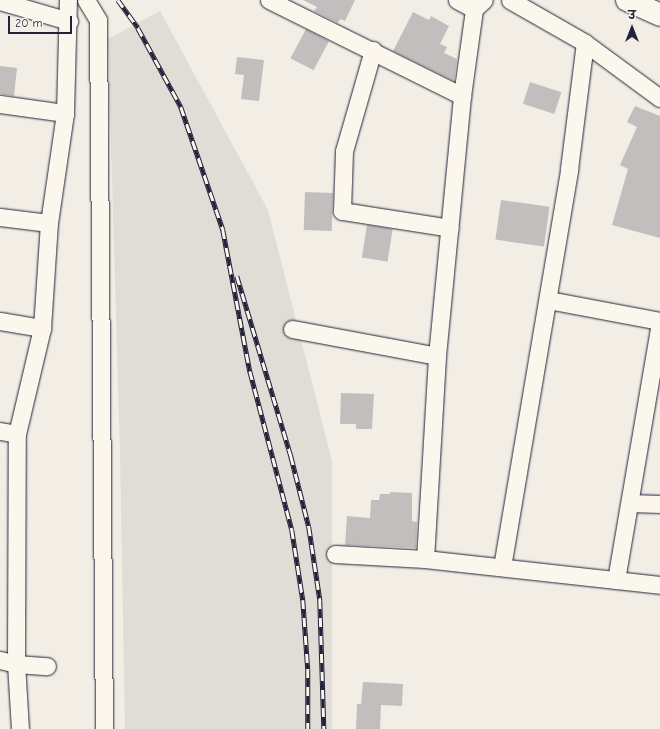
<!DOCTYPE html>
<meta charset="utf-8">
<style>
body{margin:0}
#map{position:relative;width:660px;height:729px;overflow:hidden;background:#f2eee5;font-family:"Comic Neue","Playpen Sans Deva",sans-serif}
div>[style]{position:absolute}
.built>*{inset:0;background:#e0dcd6}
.building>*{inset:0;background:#c2bebe;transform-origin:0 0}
.roads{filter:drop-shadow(0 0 1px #22223b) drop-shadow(0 0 1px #22223b)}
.minor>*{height:17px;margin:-8.5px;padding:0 8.5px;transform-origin:8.5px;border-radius:8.5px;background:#fbf7ec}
.secondary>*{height:22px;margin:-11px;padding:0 11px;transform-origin:11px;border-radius:11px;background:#fbf7ec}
.rail>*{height:4.5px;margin-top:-2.25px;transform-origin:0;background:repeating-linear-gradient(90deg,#fbf7ec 0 9px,#22223b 0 18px);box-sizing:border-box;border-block:1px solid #22223b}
span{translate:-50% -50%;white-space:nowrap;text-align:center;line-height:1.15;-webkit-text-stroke:3px #fbf7ec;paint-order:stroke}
.north{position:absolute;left:612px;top:8px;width:40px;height:40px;-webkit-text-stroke:3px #fbf7ec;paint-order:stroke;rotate:0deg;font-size:11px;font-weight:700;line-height:16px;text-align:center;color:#22223b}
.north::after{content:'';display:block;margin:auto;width:14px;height:18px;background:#22223b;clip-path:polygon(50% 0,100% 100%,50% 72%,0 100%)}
.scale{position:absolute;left:8px;top:16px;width:64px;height:18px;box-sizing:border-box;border:2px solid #22223b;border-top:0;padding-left:5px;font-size:12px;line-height:14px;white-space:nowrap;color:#22223b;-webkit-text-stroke:3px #fbf7ec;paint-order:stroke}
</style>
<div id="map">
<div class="built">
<div style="clip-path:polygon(160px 11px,268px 210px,332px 461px,332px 729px,125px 729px,120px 454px,108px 39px)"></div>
</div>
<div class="building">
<div style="clip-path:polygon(303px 0,355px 0,345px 21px,340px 19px,338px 23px,314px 11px,317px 7px)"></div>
<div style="clip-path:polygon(413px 12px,429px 20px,431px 16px,449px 26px,440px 44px,447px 47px,444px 53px,457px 59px,454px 81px,393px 51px)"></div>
<div style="left:306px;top:29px;width:26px;height:33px;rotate:28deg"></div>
<div style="clip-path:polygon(237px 57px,264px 60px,259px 101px,241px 99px,244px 75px,235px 74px)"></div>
<div style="clip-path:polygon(0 66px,17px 68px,14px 96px,0 94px)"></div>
<div style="left:530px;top:82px;width:33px;height:23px;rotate:18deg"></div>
<div style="clip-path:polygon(635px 106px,660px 116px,660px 238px,612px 225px,628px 169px,620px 165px,637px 127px,627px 122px)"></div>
<div style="left:305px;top:192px;width:28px;height:38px;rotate:2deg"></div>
<div style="left:501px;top:200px;width:49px;height:40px;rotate:8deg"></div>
<div style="left:367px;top:225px;width:26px;height:33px;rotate:9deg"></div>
<div style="clip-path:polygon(341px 393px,374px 394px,372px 429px,356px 429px,356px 424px,340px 424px)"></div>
<div style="clip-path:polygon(390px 492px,412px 493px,412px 521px,417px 522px,416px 548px,345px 545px,347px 516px,370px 518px,371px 500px,379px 500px,380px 494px,390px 494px)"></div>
<div style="clip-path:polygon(363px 682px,403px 684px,402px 706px,381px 705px,380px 729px,356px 729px,357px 704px,361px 704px)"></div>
</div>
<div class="roads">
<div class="minor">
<div style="left:86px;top:0;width:23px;rotate:59deg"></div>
<div style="left:98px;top:20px;width:709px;rotate:89.52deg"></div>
<div style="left:269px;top:0;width:216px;rotate:26.4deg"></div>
<div style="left:457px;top:0;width:19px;rotate:28deg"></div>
<div style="left:510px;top:0;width:86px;rotate:29.8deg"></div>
<div style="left:585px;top:43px;width:93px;rotate:36.3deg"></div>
<div style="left:0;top:1px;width:72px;rotate:16.2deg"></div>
<div style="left:373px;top:50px;width:105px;rotate:106deg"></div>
<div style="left:344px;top:151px;width:60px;rotate:91.9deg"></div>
<div style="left:342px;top:211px;width:109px;rotate:8.9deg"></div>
<div style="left:0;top:104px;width:66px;rotate:7.9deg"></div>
<div style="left:0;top:217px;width:49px;rotate:7deg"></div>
<div style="left:548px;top:300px;width:114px;rotate:10.6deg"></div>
<div style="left:0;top:321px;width:43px;rotate:9.5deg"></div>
<div style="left:292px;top:329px;width:147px;rotate:10.5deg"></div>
<div style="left:0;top:431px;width:17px;rotate:10deg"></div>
<div style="left:630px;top:503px;width:30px;rotate:2deg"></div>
<div style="left:335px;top:554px;width:90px;rotate:3.2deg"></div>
<div style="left:425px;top:559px;width:236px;rotate:6.3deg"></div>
<div style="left:425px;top:559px;width:203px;rotate:-86.6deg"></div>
<div style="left:437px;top:356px;width:261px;rotate:-84.5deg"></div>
<div style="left:462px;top:96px;width:88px;rotate:-82.1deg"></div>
<div style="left:474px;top:9px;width:13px;rotate:-42deg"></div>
<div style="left:502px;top:567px;width:404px;rotate:-80.4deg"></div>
<div style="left:569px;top:169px;width:127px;rotate:-82.8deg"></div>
<div style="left:616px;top:580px;width:261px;rotate:-80.3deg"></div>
<div style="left:0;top:660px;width:16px;rotate:14deg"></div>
<div style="left:16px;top:664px;width:31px;rotate:4deg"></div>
<div style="left:20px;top:729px;width:65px;rotate:-93.5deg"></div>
<div style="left:16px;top:664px;width:230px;rotate:-89.8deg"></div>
<div style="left:17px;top:434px;width:109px;rotate:-76.7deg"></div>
<div style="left:42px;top:328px;width:105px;rotate:-86.2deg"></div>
<div style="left:49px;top:223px;width:111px;rotate:-81.7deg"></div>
<div style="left:65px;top:113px;width:113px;rotate:-88.5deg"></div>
</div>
<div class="secondary">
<div style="left:627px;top:0;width:36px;rotate:24deg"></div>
</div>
</div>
<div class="rail">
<div style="left:118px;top:0;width:34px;rotate:54deg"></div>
<div style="left:138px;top:28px;width:90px;rotate:61.4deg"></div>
<div style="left:181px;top:107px;width:130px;rotate:71.1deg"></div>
<div style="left:223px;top:230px;width:144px;rotate:79.2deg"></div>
<div style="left:250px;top:371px;width:164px;rotate:75.2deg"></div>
<div style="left:292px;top:530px;width:71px;rotate:81.1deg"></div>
<div style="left:303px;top:600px;width:69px;rotate:85.9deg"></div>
<div style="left:308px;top:669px;width:60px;rotate:90deg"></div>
<div style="left:237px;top:276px;width:188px;rotate:73.3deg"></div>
<div style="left:291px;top:456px;width:73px;rotate:75.8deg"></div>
<div style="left:309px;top:527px;width:74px;rotate:81.4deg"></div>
<div style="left:320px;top:600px;width:129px;rotate:88.2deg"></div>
</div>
<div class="north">उ</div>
<div class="scale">20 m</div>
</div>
